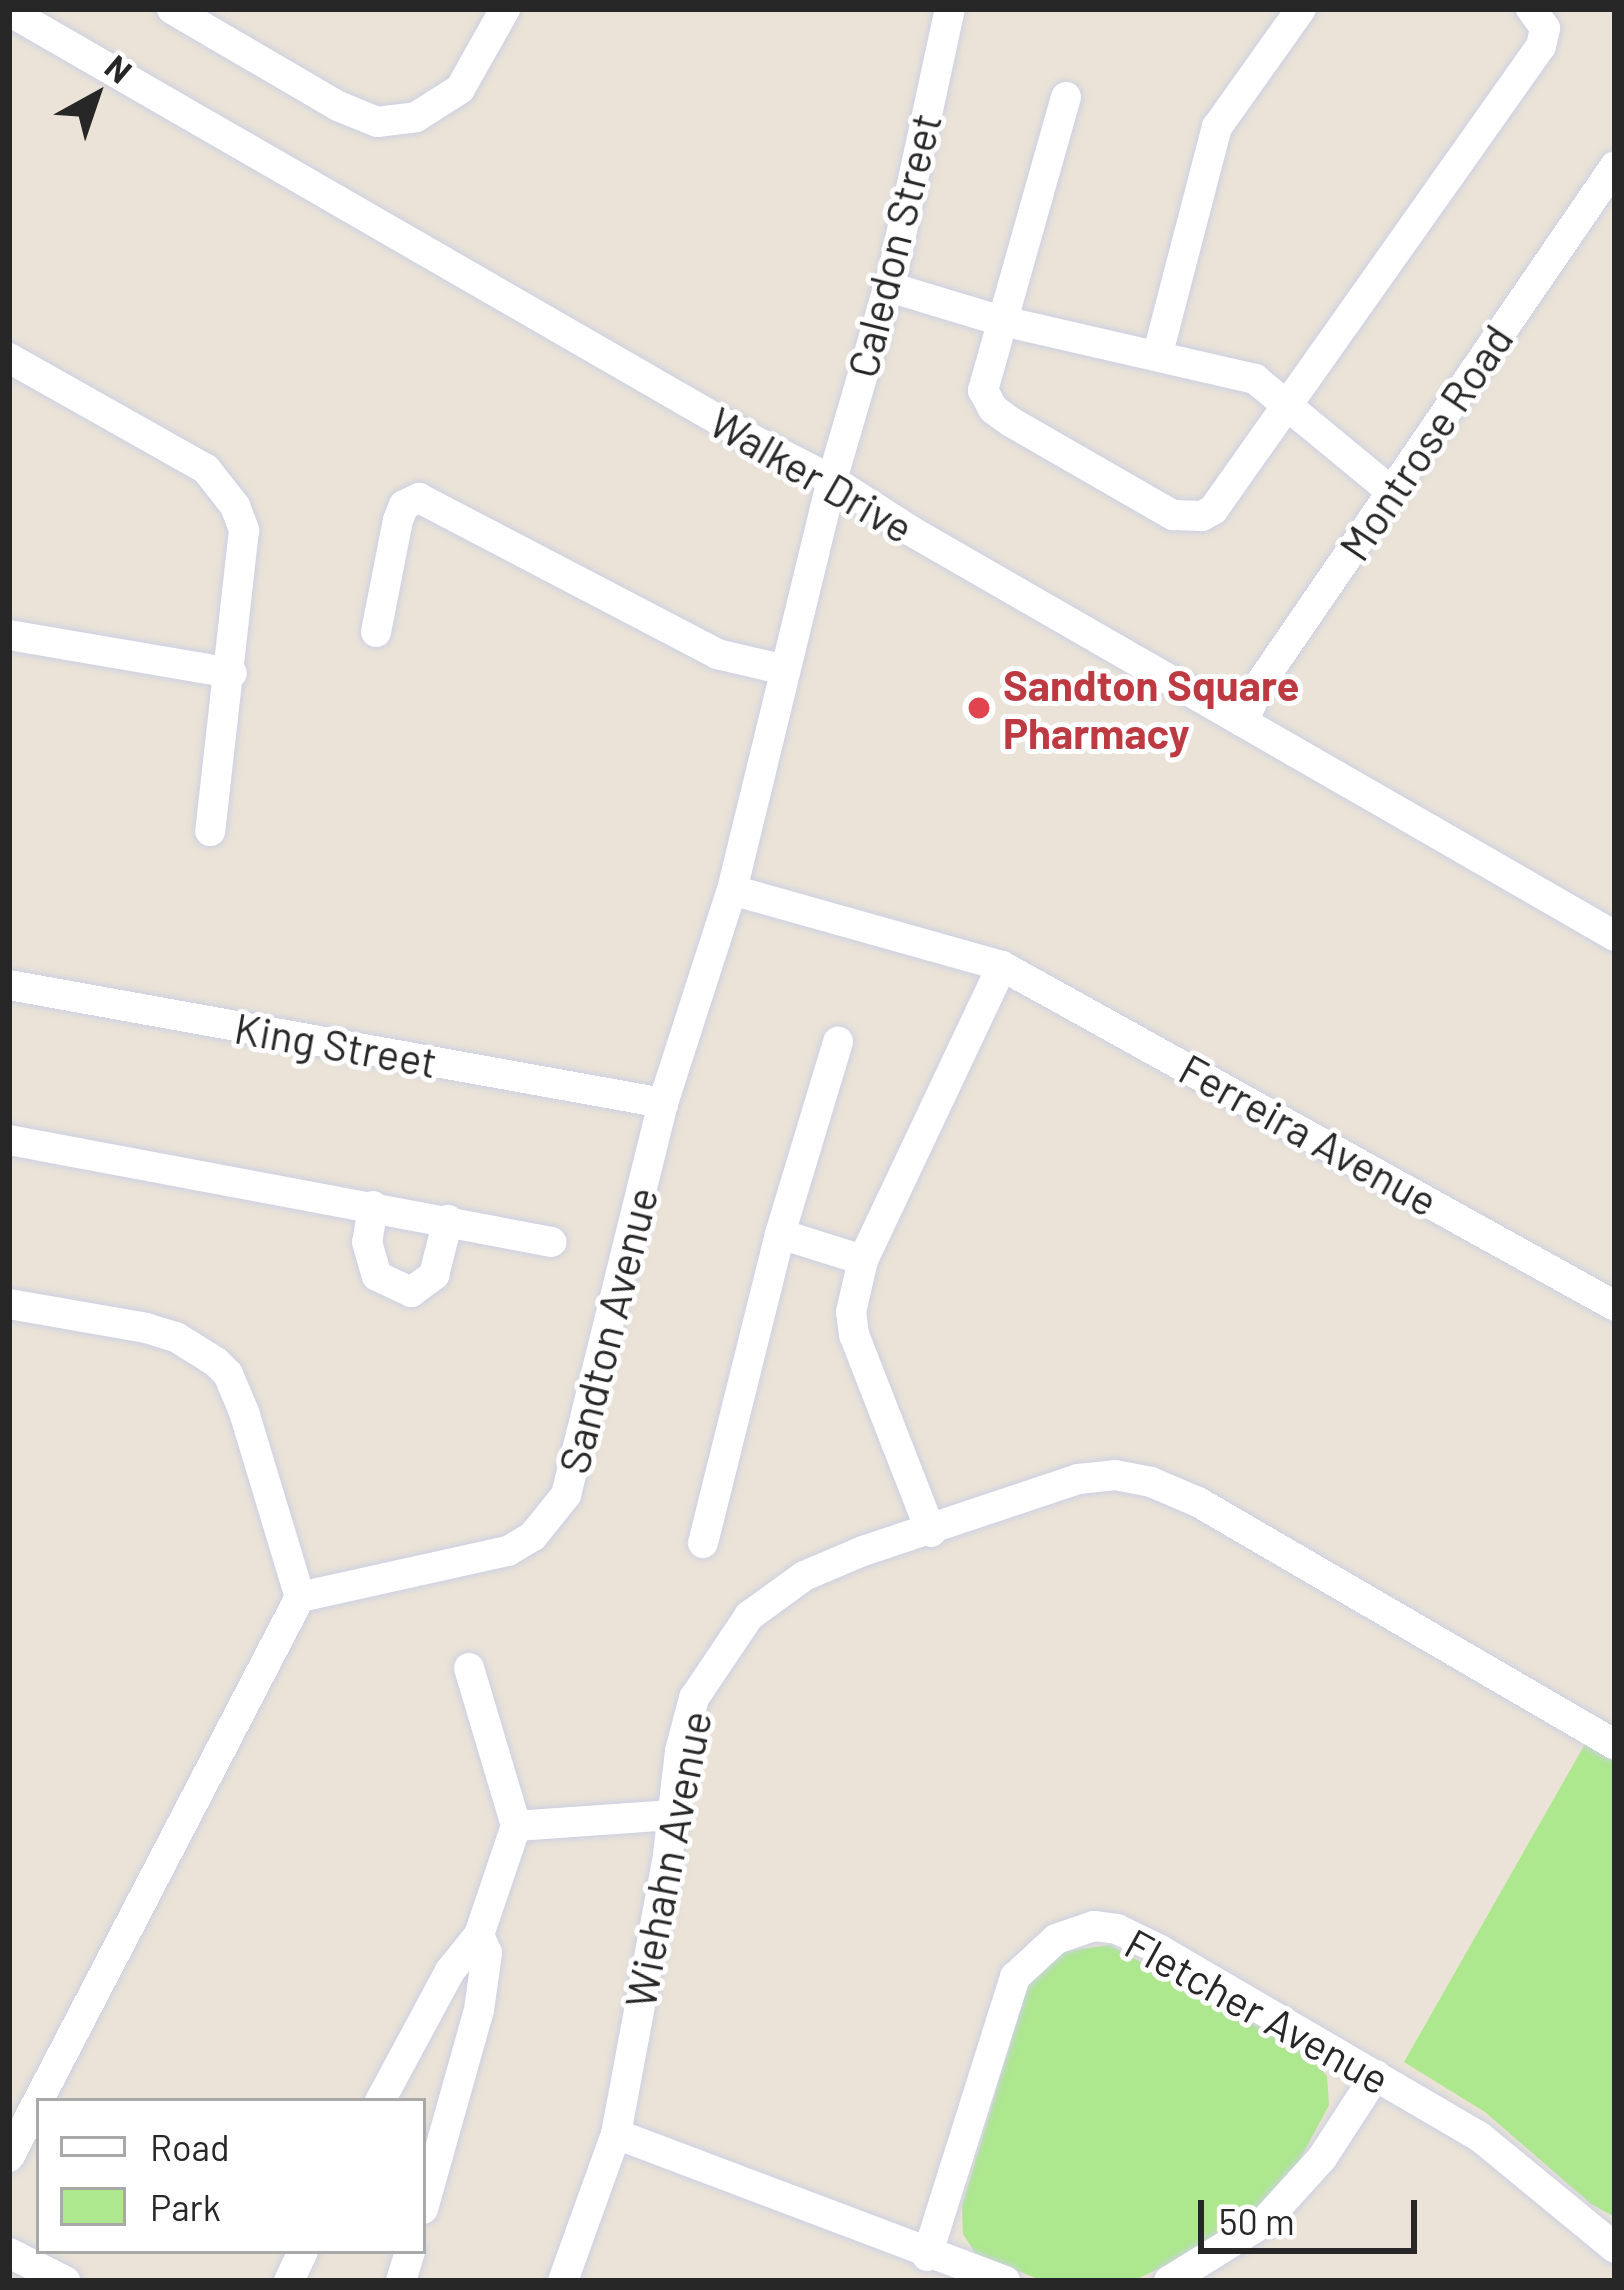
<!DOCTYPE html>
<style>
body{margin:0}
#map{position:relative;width:1624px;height:2290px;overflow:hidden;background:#ebe3d7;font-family:Barlow,sans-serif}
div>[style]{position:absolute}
.green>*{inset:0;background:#ade78e}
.roads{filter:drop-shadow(0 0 3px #ccd0e2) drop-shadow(0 0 3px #ccd0e2)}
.minor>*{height:30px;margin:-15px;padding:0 15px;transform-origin:15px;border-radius:15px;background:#fff}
.dots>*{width:33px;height:33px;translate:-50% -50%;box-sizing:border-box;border:6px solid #fff;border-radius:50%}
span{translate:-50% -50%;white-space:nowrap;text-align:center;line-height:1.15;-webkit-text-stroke:10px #fff;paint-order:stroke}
.street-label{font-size:42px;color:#272727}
.health-label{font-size:42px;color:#be3a42;font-weight:700}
.left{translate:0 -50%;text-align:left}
.frame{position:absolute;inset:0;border:12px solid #272727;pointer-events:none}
.legend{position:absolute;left:36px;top:2098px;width:390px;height:156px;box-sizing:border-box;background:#fff;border:3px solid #a9a9a9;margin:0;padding:15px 21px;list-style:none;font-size:36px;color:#272727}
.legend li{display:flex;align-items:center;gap:24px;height:60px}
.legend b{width:60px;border:3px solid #a9a9a9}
.north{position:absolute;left:36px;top:36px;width:120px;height:120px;-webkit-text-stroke:9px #fff;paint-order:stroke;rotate:40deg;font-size:33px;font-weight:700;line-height:48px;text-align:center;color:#272727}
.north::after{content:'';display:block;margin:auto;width:42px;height:54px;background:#272727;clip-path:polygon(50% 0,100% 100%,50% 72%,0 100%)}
.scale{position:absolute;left:1198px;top:2200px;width:219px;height:54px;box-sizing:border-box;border:6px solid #272727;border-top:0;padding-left:15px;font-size:36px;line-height:42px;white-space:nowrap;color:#272727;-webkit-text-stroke:9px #fff;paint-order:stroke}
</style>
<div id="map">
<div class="green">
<div style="clip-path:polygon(1585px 1744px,1615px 1761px,1615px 2217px,1591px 2204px,1485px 2112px,1404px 2062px)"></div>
<div style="clip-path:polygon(1110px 1945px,1306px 2053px,1327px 2076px,1329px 2105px,1295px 2169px,1261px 2210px,1197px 2250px,1133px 2281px,1043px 2281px,976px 2254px,963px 2234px,962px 2206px,1028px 1984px,1059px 1952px)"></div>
</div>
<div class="roads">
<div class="minor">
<div style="left:172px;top:9px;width:192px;rotate:30.3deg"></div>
<div style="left:338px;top:106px;width:42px;rotate:22.3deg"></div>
<div style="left:377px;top:122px;width:39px;rotate:-7deg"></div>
<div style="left:416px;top:117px;width:52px;rotate:-32.5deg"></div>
<div style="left:460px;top:89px;width:92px;rotate:-60.6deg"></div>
<div style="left:9px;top:11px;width:861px;rotate:29.96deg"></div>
<div style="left:755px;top:441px;width:86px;rotate:26.9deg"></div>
<div style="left:832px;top:480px;width:94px;rotate:32.8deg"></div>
<div style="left:911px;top:531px;width:812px;rotate:29.91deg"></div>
<div style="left:1066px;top:97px;width:305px;rotate:105.8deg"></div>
<div style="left:983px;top:390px;width:21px;rotate:62deg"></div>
<div style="left:993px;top:409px;width:22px;rotate:36deg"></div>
<div style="left:1011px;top:422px;width:187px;rotate:29.9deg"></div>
<div style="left:1173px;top:515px;width:29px;rotate:2deg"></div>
<div style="left:1202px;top:516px;width:13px;rotate:-29deg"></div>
<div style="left:1213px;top:510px;width:568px;rotate:-54.74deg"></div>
<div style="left:1541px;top:46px;width:18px;rotate:-77deg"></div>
<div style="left:1545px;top:28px;width:24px;rotate:-126deg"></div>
<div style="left:889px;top:287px;width:114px;rotate:16.8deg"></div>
<div style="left:998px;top:320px;width:264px;rotate:12.9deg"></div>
<div style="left:1255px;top:379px;width:176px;rotate:39.5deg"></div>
<div style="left:1158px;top:353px;width:234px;rotate:-75.4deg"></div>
<div style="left:1217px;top:127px;width:145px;rotate:-54.6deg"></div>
<div style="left:9px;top:358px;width:226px;rotate:29.4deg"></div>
<div style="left:206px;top:469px;width:47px;rotate:51.9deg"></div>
<div style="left:235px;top:506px;width:26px;rotate:69deg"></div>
<div style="left:244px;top:530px;width:303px;rotate:96.4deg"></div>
<div style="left:376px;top:632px;width:114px;rotate:-78.9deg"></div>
<div style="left:398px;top:520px;width:16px;rotate:-68deg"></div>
<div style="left:404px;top:505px;width:17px;rotate:-25deg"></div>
<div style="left:419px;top:498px;width:336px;rotate:27.6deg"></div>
<div style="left:717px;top:654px;width:70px;rotate:13.2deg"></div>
<div style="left:9px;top:635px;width:226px;rotate:9.7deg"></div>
<div style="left:1243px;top:722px;width:45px;rotate:-65.1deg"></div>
<div style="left:1262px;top:681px;width:624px;rotate:-55.57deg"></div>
<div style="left:732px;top:890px;width:280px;rotate:15.7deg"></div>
<div style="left:1002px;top:966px;width:701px;rotate:29.01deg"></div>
<div style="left:9px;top:985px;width:665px;rotate:10.23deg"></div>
<div style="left:9px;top:1140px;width:552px;rotate:10.64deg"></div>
<div style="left:373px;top:1206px;width:36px;rotate:99deg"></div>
<div style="left:367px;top:1242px;width:35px;rotate:74deg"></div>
<div style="left:377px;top:1276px;width:38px;rotate:25deg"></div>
<div style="left:411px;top:1292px;width:29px;rotate:-36deg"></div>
<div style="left:434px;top:1275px;width:57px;rotate:-75.7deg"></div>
<div style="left:780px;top:1234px;width:87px;rotate:17.4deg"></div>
<div style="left:9px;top:1304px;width:139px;rotate:9.9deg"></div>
<div style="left:146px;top:1328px;width:31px;rotate:17deg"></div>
<div style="left:176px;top:1337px;width:47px;rotate:32deg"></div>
<div style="left:216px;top:1362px;width:17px;rotate:45deg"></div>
<div style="left:228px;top:1374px;width:41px;rotate:67.2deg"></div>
<div style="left:244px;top:1412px;width:193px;rotate:73.2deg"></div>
<div style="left:931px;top:1532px;width:212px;rotate:-111.3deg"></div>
<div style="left:854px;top:1335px;width:23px;rotate:-97deg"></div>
<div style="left:851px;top:1312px;width:53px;rotate:-77deg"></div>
<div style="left:863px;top:1260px;width:325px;rotate:-64.7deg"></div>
<div style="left:703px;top:1543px;width:318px;rotate:-76deg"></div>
<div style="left:780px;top:1234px;width:201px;rotate:-73.2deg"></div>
<div style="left:469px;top:1668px;width:165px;rotate:73.4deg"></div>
<div style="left:516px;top:1826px;width:156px;rotate:-4deg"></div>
<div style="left:380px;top:2101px;width:148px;rotate:-61.7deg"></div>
<div style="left:450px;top:1971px;width:46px;rotate:-51.1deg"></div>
<div style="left:479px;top:1935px;width:115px;rotate:-71.3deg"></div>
<div style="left:616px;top:2134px;width:416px;rotate:20.7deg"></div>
<div style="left:9px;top:2157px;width:631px;rotate:-62.54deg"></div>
<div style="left:300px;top:1597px;width:213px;rotate:-12.5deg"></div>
<div style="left:508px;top:1551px;width:29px;rotate:-31deg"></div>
<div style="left:533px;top:1536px;width:53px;rotate:-51.2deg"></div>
<div style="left:566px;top:1495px;width:404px;rotate:-76.1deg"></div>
<div style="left:663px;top:1103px;width:224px;rotate:-72.1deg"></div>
<div style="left:732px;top:890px;width:422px;rotate:-76.3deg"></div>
<div style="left:832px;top:480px;width:217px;rotate:-73.7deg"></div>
<div style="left:893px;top:272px;width:269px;rotate:-77.8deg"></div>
<div style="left:423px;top:2209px;width:207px;rotate:-74.3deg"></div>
<div style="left:479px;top:2010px;width:58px;rotate:-82deg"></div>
<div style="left:487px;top:1953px;width:20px;rotate:-114deg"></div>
<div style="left:9px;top:2253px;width:63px;rotate:26.6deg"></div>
<div style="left:927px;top:2256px;width:293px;rotate:-72.5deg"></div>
<div style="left:1015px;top:1977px;width:56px;rotate:-42.8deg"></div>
<div style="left:1056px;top:1939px;width:40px;rotate:-18.9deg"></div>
<div style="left:1094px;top:1926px;width:23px;rotate:7deg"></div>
<div style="left:1117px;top:1929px;width:48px;rotate:26deg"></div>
<div style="left:1160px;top:1950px;width:371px;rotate:30.3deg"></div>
<div style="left:1480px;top:2137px;width:175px;rotate:39.4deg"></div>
<div style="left:289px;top:2281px;width:33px;rotate:-65deg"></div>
<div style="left:401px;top:2281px;width:31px;rotate:-73deg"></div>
<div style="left:563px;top:2281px;width:156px;rotate:-70.2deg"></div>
<div style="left:616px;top:2134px;width:284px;rotate:-79.4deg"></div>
<div style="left:668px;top:1855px;width:105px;rotate:-83.4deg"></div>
<div style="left:680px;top:1751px;width:55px;rotate:-75.2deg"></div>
<div style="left:694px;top:1698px;width:99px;rotate:-56.1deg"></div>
<div style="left:749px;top:1616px;width:68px;rotate:-36deg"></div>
<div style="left:804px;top:1576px;width:64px;rotate:-23deg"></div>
<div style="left:863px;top:1551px;width:227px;rotate:-18.5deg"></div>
<div style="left:1078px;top:1479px;width:37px;rotate:-6deg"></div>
<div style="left:1115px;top:1475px;width:37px;rotate:11deg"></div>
<div style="left:1151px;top:1482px;width:51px;rotate:23.1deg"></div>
<div style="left:1198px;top:1502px;width:483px;rotate:30.2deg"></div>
<div style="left:1169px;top:2281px;width:112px;rotate:-31.8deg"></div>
<div style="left:1264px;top:2222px;width:86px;rotate:-47.8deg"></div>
<div style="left:1322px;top:2158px;width:99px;rotate:-57deg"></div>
</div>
</div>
<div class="dots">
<div style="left:979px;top:708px;background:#e0444e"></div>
</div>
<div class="street-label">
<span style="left:893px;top:245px;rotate:-76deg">Caledon Street</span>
<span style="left:1425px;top:442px;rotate:-56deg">Montrose Road</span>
<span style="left:812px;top:474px;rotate:30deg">Walker Drive</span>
<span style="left:336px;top:1044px;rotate:10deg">King Street</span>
<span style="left:1309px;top:1134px;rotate:29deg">Ferreira Avenue</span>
<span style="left:607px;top:1330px;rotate:-76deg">Sandton Avenue</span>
<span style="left:667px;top:1859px;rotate:-79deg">Wiehahn Avenue</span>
<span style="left:1258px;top:2010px;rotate:29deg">Fletcher Avenue</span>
</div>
<div class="health-label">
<span class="left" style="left:1003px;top:708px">Sandton Square<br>Pharmacy</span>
</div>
<div class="frame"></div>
<ul class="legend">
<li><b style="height:15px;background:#fff"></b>Road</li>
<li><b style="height:33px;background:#ade78e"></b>Park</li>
</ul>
<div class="north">N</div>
<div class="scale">50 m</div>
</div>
